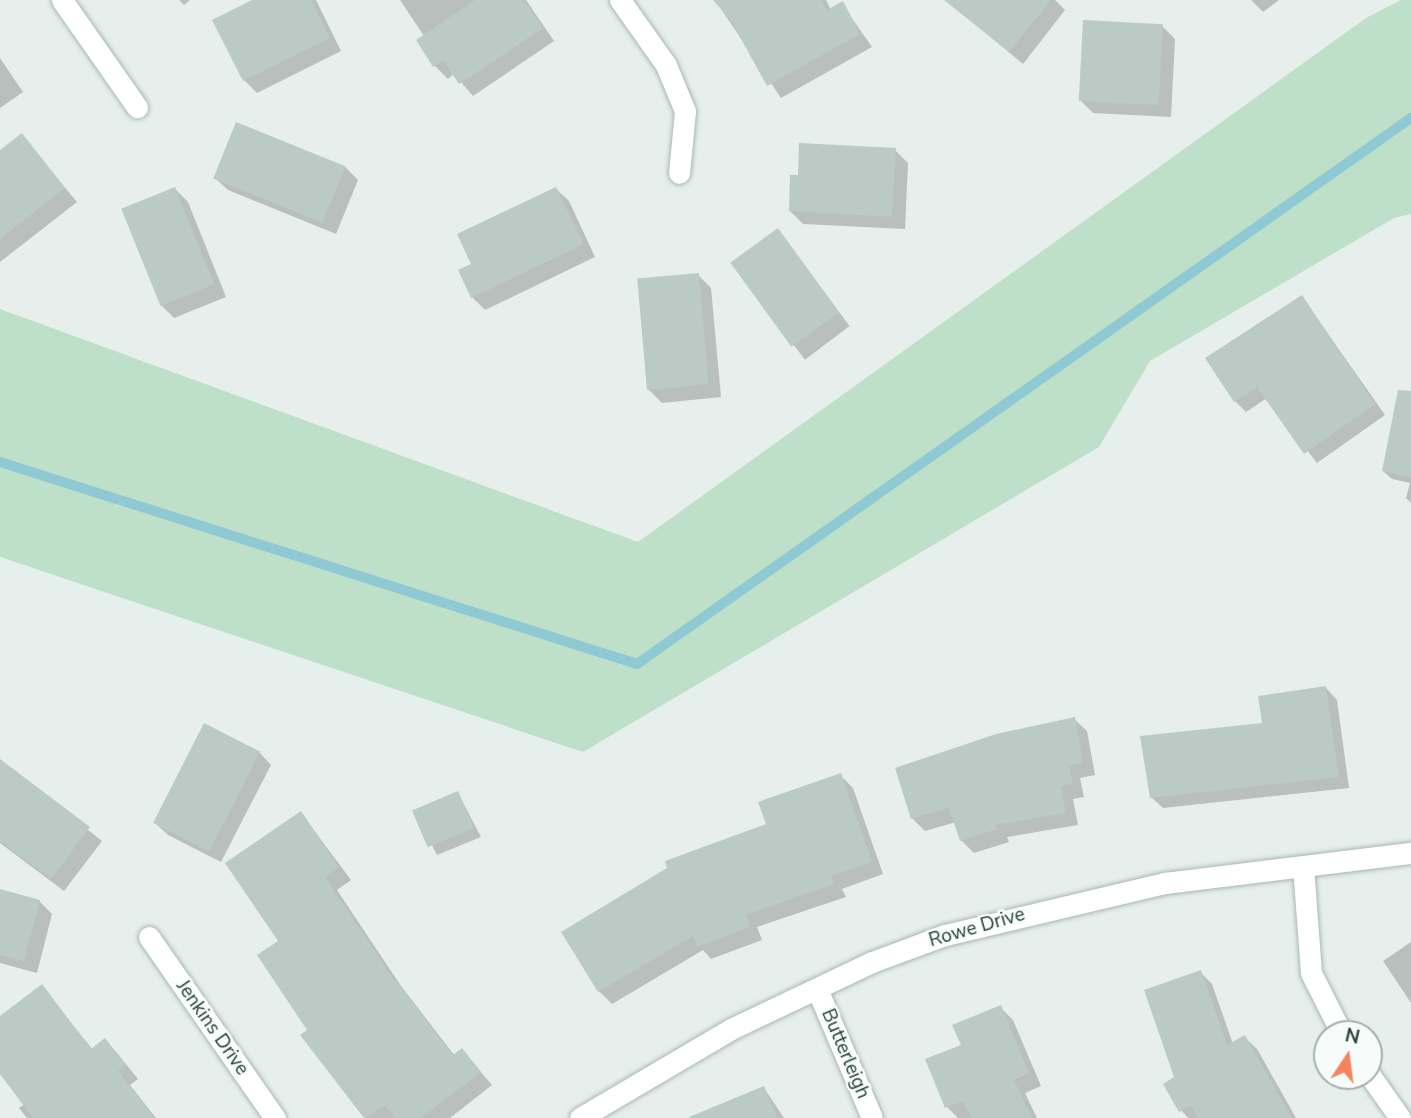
<!DOCTYPE html>
<style>
body{margin:0}
#map{position:relative;width:1411px;height:1118px;overflow:hidden;background:#e6efeb;font-family:"Nunito Sans",sans-serif}
div>[style]{position:absolute}
.green>*{inset:0;background:#bfe0c8}
.shadow>*{inset:0;background:#0003;transform-origin:0 0}
.stream>*{height:10px;margin:-5px;padding:0 5px;transform-origin:5px;border-radius:5px;background:#8ec9d4}
.building>*{inset:0;background:#bbcac4;transform-origin:0 0}
.roads{filter:drop-shadow(0 0 2px #a8b8b2) drop-shadow(0 0 2px #a8b8b2)}
.minor>*{height:21px;margin:-10.5px;padding:0 10.5px;transform-origin:10.5px;border-radius:10.5px;background:#fff}
span{translate:-50% -50%;white-space:nowrap;text-align:center;line-height:1.15;-webkit-text-stroke:5px #f7fbf9;paint-order:stroke}
.street-label{font-size:19px;color:#24423a}
.north{position:absolute;left:1313px;top:1020px;width:70px;height:70px;box-sizing:border-box;background:#f7fbf9;border:2px solid #a3b1ad;border-radius:50%;rotate:13deg;font-size:19px;font-weight:700;line-height:28px;text-align:center;color:#24423a}
.north::after{content:'';display:block;margin:auto;width:24px;height:32px;background:#f4845f;clip-path:polygon(50% 0,100% 100%,50% 72%,0 100%)}
</style>
<div id="map">
<div class="green">
<div style="clip-path:polygon(1401px 0,1411px 0,1411px 214px,1394px 218px,1150px 361px,1099px 447px,583px 752px,0 557px,0 309px,638px 542px,1366px 18px)"></div>
</div>
<div class="shadow">
<div style="clip-path:polygon(179px 0,190px 0,184px 5px)"></div>
<div style="clip-path:polygon(256px 0,316px 0,341px 51px,257px 93px,244px 80px)"></div>
<div style="clip-path:polygon(400px 0,526px 0,554px 41px,473px 96px,454px 74px,448px 79px,435px 66px,418px 40px,424px 36px)"></div>
<div style="clip-path:polygon(715px 0,826px 0,831px 10px,842px 4px,872px 47px,781px 98px)"></div>
<div style="clip-path:polygon(946px 0,1055px 0,1065px 10px,1023px 64px)"></div>
<div style="clip-path:polygon(1251px 0,1279px 0,1263px 12px)"></div>
<div style="clip-path:polygon(1162px 26px,1175px 39px,1171px 117px,1093px 113px,1080px 100px)"></div>
<div style="clip-path:polygon(0 58px,23px 92px,0 108px)"></div>
<div style="clip-path:polygon(21px 135px,77px 202px,0 262px,0 152px)"></div>
<div style="clip-path:polygon(895px 150px,908px 163px,905px 229px,803px 224px,790px 211px,799px 176px)"></div>
<div style="clip-path:polygon(345px 167px,358px 180px,336px 234px,228px 190px,215px 178px)"></div>
<div style="clip-path:polygon(175px 189px,188px 202px,226px 297px,174px 318px,161px 305px)"></div>
<div style="clip-path:polygon(556px 189px,569px 201px,595px 257px,485px 310px,472px 297px,474px 264px)"></div>
<div style="left:778px;top:231px;width:119px;height:56px;rotate:53deg"></div>
<div style="clip-path:polygon(698px 275px,711px 288px,721px 397px,662px 403px,649px 390px)"></div>
<div style="clip-path:polygon(1302px 297px,1385px 415px,1317px 463px,1267px 398px,1246px 412px,1235px 401px)"></div>
<div style="clip-path:polygon(1411px 413px,1411px 503px,1406px 498px,1410px 483px,1392px 479px,1383px 471px)"></div>
<div style="clip-path:polygon(1326px 688px,1337px 700px,1349px 788px,1163px 808px,1151px 797px)"></div>
<div style="clip-path:polygon(1074px 719px,1087px 731px,1095px 775px,1080px 778px,1084px 797px,1073px 799px,1078px 825px,1007px 837px,1009px 842px,974px 853px,961px 840px,956px 822px,925px 831px,912px 818px)"></div>
<div style="clip-path:polygon(259px 752px,271px 765px,221px 862px,168px 835px,155px 823px)"></div>
<div style="clip-path:polygon(0 761px,102px 841px,64px 891px,0 843px)"></div>
<div style="clip-path:polygon(840px 775px,853px 788px,883px 874px,842px 889px,846px 897px,757px 927px,762px 940px,711px 959px,703px 950px,612px 1004px,599px 991px,768px 825px)"></div>
<div style="clip-path:polygon(458px 793px,481px 837px,437px 855px,414px 811px)"></div>
<div style="clip-path:polygon(301px 813px,351px 880px,337px 890px,401px 986px,455px 1056px,462px 1050px,492px 1085px,450px 1118px,366px 1118px,302px 1036px,309px 1031px,281px 942px)"></div>
<div style="clip-path:polygon(0 891px,39px 901px,52px 914px,37px 973px,0 963px)"></div>
<div style="clip-path:polygon(1411px 942px,1411px 1003px,1383px 961px)"></div>
<div style="clip-path:polygon(1200px 972px,1212px 984px,1233px 1044px,1244px 1037px,1257px 1049px,1296px 1118px,1188px 1118px,1181px 1110px,1176px 1078px)"></div>
<div style="clip-path:polygon(42px 987px,93px 1050px,105px 1041px,117px 1053px,138px 1079px,130px 1085px,156px 1118px,27px 1118px,19px 1108px,25px 1104px,0 1071px,0 1018px)"></div>
<div style="clip-path:polygon(1000px 1007px,1013px 1020px,1041px 1086px,1025px 1093px,1037px 1118px,958px 1118px,947px 1107px,963px 1046px)"></div>
<div style="clip-path:polygon(764px 1088px,784px 1118px,693px 1118px)"></div>
</div>
<div class="stream">
<div style="left:0;top:462px;width:668px;rotate:17.59deg"></div>
<div style="left:637px;top:664px;width:947px;rotate:-35.2deg"></div>
</div>
<div class="building">
<div style="clip-path:polygon(252px 0,311px 0,330px 38px,243px 81px,212px 20px)"></div>
<div style="clip-path:polygon(475px 0,524px 0,543px 28px,459px 84px,443px 60px,433px 67px,416px 40px)"></div>
<div style="clip-path:polygon(713px 0,822px 0,827px 10px,843px 1px,860px 34px,767px 86px,731px 21px)"></div>
<div style="clip-path:polygon(944px 0,1051px 0,1009px 52px)"></div>
<div style="left:1083px;top:20px;width:80px;height:81px;rotate:3deg"></div>
<div style="left:236px;top:122px;width:118px;height:61px;rotate:22deg"></div>
<div style="clip-path:polygon(22px 133px,65px 188px,0 239px,0 150px)"></div>
<div style="clip-path:polygon(799px 143px,896px 148px,892px 217px,789px 211px,790px 175px,798px 175px)"></div>
<div style="left:175px;top:187px;width:105px;height:58px;rotate:68deg"></div>
<div style="clip-path:polygon(556px 187px,584px 244px,471px 298px,458px 270px,471px 264px,457px 234px)"></div>
<div style="left:778px;top:228px;width:104px;height:59px;rotate:54deg"></div>
<div style="left:699px;top:273px;width:112px;height:62px;rotate:85deg"></div>
<div style="clip-path:polygon(1302px 295px,1375px 404px,1304px 454px,1257px 387px,1234px 402px,1205px 358px)"></div>
<div style="clip-path:polygon(1398px 390px,1411px 391px,1411px 477px,1382px 471px)"></div>
<div style="clip-path:polygon(1326px 686px,1339px 777px,1150px 798px,1140px 736px,1262px 723px,1258px 696px)"></div>
<div style="clip-path:polygon(1075px 717px,1083px 763px,1069px 766px,1073px 784px,1061px 786px,1066px 813px,995px 825px,997px 829px,960px 841px,949px 808px,911px 819px,895px 768px,996px 734px)"></div>
<div style="left:204px;top:723px;width:63px;height:112px;rotate:27deg"></div>
<div style="clip-path:polygon(0 759px,90px 827px,51px 879px,0 841px)"></div>
<div style="clip-path:polygon(841px 773px,872px 862px,831px 876px,834px 884px,746px 915px,750px 927px,697px 947px,693px 936px,598px 992px,561px 932px,667px 868px,665px 861px,766px 824px,758px 802px)"></div>
<div style="left:458px;top:791px;width:40px;height:50px;rotate:67deg"></div>
<div style="clip-path:polygon(301px 811px,339px 867px,325px 877px,388px 971px,453px 1055px,462px 1048px,481px 1072px,421px 1118px,395px 1118px,385px 1106px,364px 1118px,300px 1035px,307px 1030px,257px 955px,278px 941px,225px 863px)"></div>
<div style="clip-path:polygon(0 889px,40px 900px,24px 961px,0 955px)"></div>
<div style="clip-path:polygon(1201px 970px,1227px 1045px,1245px 1035px,1292px 1118px,1198px 1118px,1191px 1105px,1179px 1112px,1163px 1084px,1174px 1077px,1144px 990px)"></div>
<div style="clip-path:polygon(42px 984px,91px 1049px,105px 1038px,126px 1065px,118px 1071px,155px 1118px,33px 1118px,0 1074px,0 1016px)"></div>
<div style="clip-path:polygon(1001px 1005px,1029px 1073px,1014px 1080px,1032px 1118px,972px 1118px,963px 1101px,945px 1108px,925px 1059px,961px 1045px,952px 1025px)"></div>
<div style="clip-path:polygon(764px 1086px,777px 1118px,690px 1118px,689px 1117px)"></div>
</div>
<div class="roads">
<div class="minor">
<div style="left:62px;top:0;width:131px;rotate:55deg"></div>
<div style="left:620px;top:0;width:80px;rotate:54.7deg"></div>
<div style="left:666px;top:65px;width:50px;rotate:67.6deg"></div>
<div style="left:685px;top:111px;width:62px;rotate:95.5deg"></div>
<div style="left:1303px;top:866px;width:107px;rotate:85.7deg"></div>
<div style="left:1311px;top:973px;width:68px;rotate:63.1deg"></div>
<div style="left:149px;top:937px;width:221px;rotate:55.2deg"></div>
<div style="left:817px;top:989px;width:140px;rotate:66.9deg"></div>
<div style="left:1369px;top:1074px;width:54px;rotate:54.8deg"></div>
<div style="left:580px;top:1118px;width:175px;rotate:-30.5deg"></div>
<div style="left:731px;top:1029px;width:156px;rotate:-25.4deg"></div>
<div style="left:872px;top:962px;width:78px;rotate:-20.3deg"></div>
<div style="left:945px;top:935px;width:226px;rotate:-13.3deg"></div>
<div style="left:1165px;top:883px;width:248px;rotate:-7deg"></div>
</div>
</div>
<div class="street-label">
<span style="left:977px;top:928px;rotate:-16deg">Rowe Drive</span>
<span style="left:212px;top:1028px;rotate:55deg">Jenkins Drive</span>
<span style="left:845px;top:1054px;rotate:67deg">Butterleigh</span>
</div>
<div class="north">N</div>
</div>
